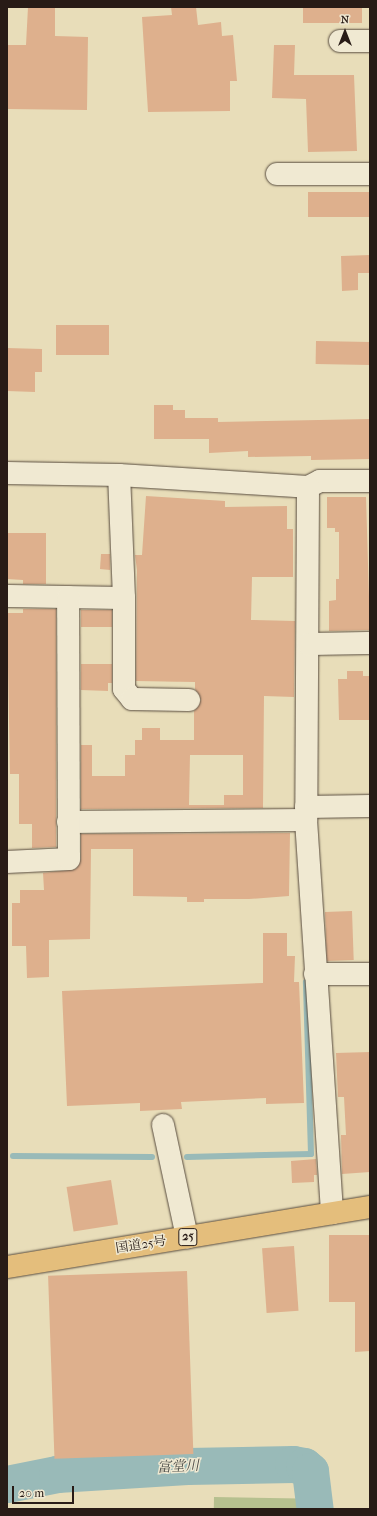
<!DOCTYPE html>
<meta charset="utf-8">
<style>
body{margin:0}
#map{position:relative;width:377px;height:1516px;overflow:hidden;background:#e8ddb9;font-family:"IM FELL French Canon","Noto Serif JP",serif}
div>[style]{position:absolute}
.green>*{inset:0;background:#b6c08f;transform-origin:0 0}
.stream>*{height:6px;margin:-3px;padding:0 3px;transform-origin:3px;border-radius:3px;background:#99bab8}
.river>*{height:37px;margin:-18.5px;padding:0 18.5px;transform-origin:18.5px;border-radius:18.5px;background:#99bab8}
.building>*{inset:0;background:#deb08d;transform-origin:0 0}
.roads{filter:drop-shadow(0 0 1px #584c3f) drop-shadow(0 0 1px #584c3f)}
.minor>*{height:22px;margin:-11px;padding:0 11px;transform-origin:11px;border-radius:11px;background:#f0e9d2}
.highway>*{height:22px;margin:-11px;padding:0 11px;transform-origin:11px;border-radius:11px;background:#e4be7c}
span{translate:-50% -50%;white-space:nowrap;text-align:center;line-height:1.15;-webkit-text-stroke:3px #f0e9d2;paint-order:stroke}
.shield-label span{padding:1px 3px;background:#f0e9d2;border:1px solid;border-radius:3px;-webkit-text-stroke-width:0}
.shield-label{font-size:12px;color:#281b16;font-weight:700}
.street-label{font-size:13px;color:#281b16}
.water-label{font-size:14px;color:#4a4b47;font-style:italic}
.frame{position:absolute;inset:0;border:8px solid #281b16;pointer-events:none}
.north{position:absolute;left:325px;top:12px;width:40px;height:40px;-webkit-text-stroke:3px #f0e9d2;paint-order:stroke;rotate:0deg;font-size:11px;font-weight:700;line-height:16px;text-align:center;color:#281b16}
.north::after{content:'';display:block;margin:auto;width:14px;height:18px;background:#281b16;clip-path:polygon(50% 0,100% 100%,50% 72%,0 100%)}
.scale{position:absolute;left:12px;top:1486px;width:62px;height:18px;box-sizing:border-box;border:2px solid #281b16;border-top:0;padding-left:5px;font-size:12px;line-height:14px;white-space:nowrap;color:#281b16;-webkit-text-stroke:3px #f0e9d2;paint-order:stroke}
</style>
<div id="map">
<div class="green">
<div style="left:214px;top:1497px;width:86px;height:12px;rotate:1deg"></div>
</div>
<div class="stream">
<div style="left:13px;top:1156px;width:139px;rotate:0.4deg"></div>
<div style="left:187px;top:1157px;width:124px;rotate:-1.4deg"></div>
<div style="left:311px;top:1154px;width:172px;rotate:-91.7deg"></div>
</div>
<div class="river">
<div style="left:7px;top:1484px;width:51px;rotate:-11.3deg"></div>
<div style="left:57px;top:1474px;width:130px;rotate:-3.5deg"></div>
<div style="left:187px;top:1466px;width:106px;rotate:-1.1deg"></div>
<div style="left:293px;top:1464px;width:11px;rotate:10deg"></div>
<div style="left:304px;top:1466px;width:8px;rotate:40deg"></div>
<div style="left:310px;top:1471px;width:38px;rotate:83deg"></div>
</div>
<div class="building">
<div style="clip-path:polygon(28px 7px,55px 7px,55px 36px,88px 37px,87px 110px,7px 109px,7px 45px,26px 45px)"></div>
<div style="clip-path:polygon(171px 7px,196px 7px,198px 25px,221px 22px,222px 36px,233px 35px,237px 81px,230px 81px,230px 111px,148px 112px,142px 17px,172px 15px)"></div>
<div style="left:303px;top:7px;width:59px;height:16px"></div>
<div style="clip-path:polygon(274px 45px,295px 45px,294px 75px,354px 75px,357px 151px,308px 152px,306px 99px,272px 98px)"></div>
<div style="left:308px;top:192px;width:62px;height:25px"></div>
<div style="clip-path:polygon(370px 255px,370px 273px,358px 273px,358px 290px,342px 291px,341px 256px)"></div>
<div style="left:56px;top:325px;width:53px;height:30px"></div>
<div style="left:316px;top:341px;width:54px;height:23px;rotate:1deg"></div>
<div style="clip-path:polygon(7px 348px,42px 349px,42px 372px,35px 372px,35px 392px,7px 391px)"></div>
<div style="clip-path:polygon(154px 405px,173px 405px,173px 410px,185px 410px,185px 418px,218px 418px,218px 422px,370px 419px,370px 459px,311px 460px,311px 456px,248px 457px,248px 451px,209px 453px,209px 439px,154px 439px)"></div>
<div style="clip-path:polygon(evenodd,146px 496px,225px 501px,225px 507px,287px 506px,287px 529px,293px 529px,293px 577px,252px 577px,251px 620px,295px 621px,294px 697px,264px 696px,263px 808px,81px 809px,81px 745px,92px 745px,92px 776px,125px 776px,125px 755px,135px 755px,135px 740px,142px 740px,142px 728px,160px 728px,160px 740px,194px 740px,194px 711px,201px 700px,195px 689px,195px 682px,136px 681px,137px 570px,135px 555px,142px 555px,146px 496px,190px 755px,243px 755px,243px 795px,224px 795px,224px 805px,189px 805px,190px 755px)"></div>
<div style="clip-path:polygon(327px 497px,366px 497px,370px 630px,329px 631px,329px 601px,336px 600px,336px 579px,339px 579px,339px 532px,335px 532px,335px 528px,327px 528px)"></div>
<div style="clip-path:polygon(7px 533px,46px 533px,46px 584px,23px 584px,23px 580px,7px 579px)"></div>
<div style="clip-path:polygon(101px 554px,110px 554px,110px 570px,100px 569px)"></div>
<div style="clip-path:polygon(23px 609px,56px 609px,56px 847px,32px 848px,32px 824px,19px 824px,19px 774px,10px 774px,7px 613px,23px 613px)"></div>
<div style="left:81px;top:610px;width:31px;height:17px"></div>
<div style="clip-path:polygon(81px 664px,112px 664px,112px 683px,108px 683px,108px 691px,81px 690px)"></div>
<div style="clip-path:polygon(347px 671px,363px 671px,363px 676px,370px 676px,370px 720px,339px 720px,338px 679px,347px 679px)"></div>
<div style="clip-path:polygon(290px 833px,289px 896px,249px 899px,204px 899px,204px 902px,187px 902px,187px 897px,133px 896px,133px 849px,91px 849px,90px 939px,49px 940px,49px 977px,27px 978px,26px 946px,12px 946px,12px 903px,20px 903px,20px 890px,44px 890px,43px 873px,76px 869px,81px 859px,81px 834px)"></div>
<div style="left:352px;top:911px;width:49px;height:27px;rotate:88deg"></div>
<div style="clip-path:polygon(263px 933px,287px 933px,287px 956px,295px 956px,294px 982px,299px 982px,304px 1103px,266px 1104px,266px 1098px,181px 1102px,182px 1109px,140px 1111px,140px 1103px,67px 1106px,62px 991px,263px 983px)"></div>
<div style="clip-path:polygon(370px 1052px,370px 1172px,342px 1174px,341px 1135px,346px 1135px,344px 1097px,338px 1097px,336px 1053px)"></div>
<div style="clip-path:polygon(316px 1159px,317px 1175px,314px 1175px,314px 1182px,292px 1183px,291px 1161px)"></div>
<div style="left:111px;top:1180px;width:45px;height:45px;rotate:81deg"></div>
<div style="clip-path:polygon(329px 1235px,370px 1235px,370px 1351px,355px 1352px,355px 1302px,329px 1302px)"></div>
<div style="left:294px;top:1246px;width:65px;height:32px;rotate:86deg"></div>
<div style="left:187px;top:1271px;width:183px;height:139px;rotate:88deg"></div>
</div>
<div class="roads">
<div class="minor">
<div style="left:340px;top:41px;width:30px"></div>
<div style="left:277px;top:174px;width:93px"></div>
<div style="left:7px;top:473px;width:112px;rotate:1deg"></div>
<div style="left:119px;top:475px;width:189px;rotate:3.6deg"></div>
<div style="left:308px;top:487px;width:13px;rotate:-27deg"></div>
<div style="left:320px;top:481px;width:50px"></div>
<div style="left:308px;top:487px;width:333px;rotate:90.3deg"></div>
<div style="left:306px;top:820px;width:394px;rotate:86.2deg"></div>
<div style="left:7px;top:596px;width:117px;rotate:1deg"></div>
<div style="left:124px;top:598px;width:123px;rotate:-92.3deg"></div>
<div style="left:124px;top:598px;width:91px;rotate:90deg"></div>
<div style="left:124px;top:689px;width:13px;rotate:51deg"></div>
<div style="left:132px;top:699px;width:57px;rotate:1deg"></div>
<div style="left:308px;top:644px;width:62px;rotate:-0.9deg"></div>
<div style="left:306px;top:807px;width:64px;rotate:-0.9deg"></div>
<div style="left:68px;top:822px;width:238px;rotate:-0.5deg"></div>
<div style="left:7px;top:862px;width:62px;rotate:-2.8deg"></div>
<div style="left:69px;top:859px;width:262px;rotate:-90.2deg"></div>
<div style="left:315px;top:974px;width:55px"></div>
<div style="left:163px;top:1125px;width:115px;rotate:77.9deg"></div>
</div>
<div class="highway">
<div style="left:7px;top:1267px;width:368px;rotate:-9.4deg"></div>
</div>
</div>
<div class="shield-label">
<span style="left:188px;top:1237px">25</span>
</div>
<div class="street-label">
<span style="left:141px;top:1245px;rotate:-9deg">国道25号</span>
</div>
<div class="water-label">
<span style="left:178px;top:1467px;rotate:-3deg">富堂川</span>
</div>
<div class="frame"></div>
<div class="north">N</div>
<div class="scale">20 m</div>
</div>
